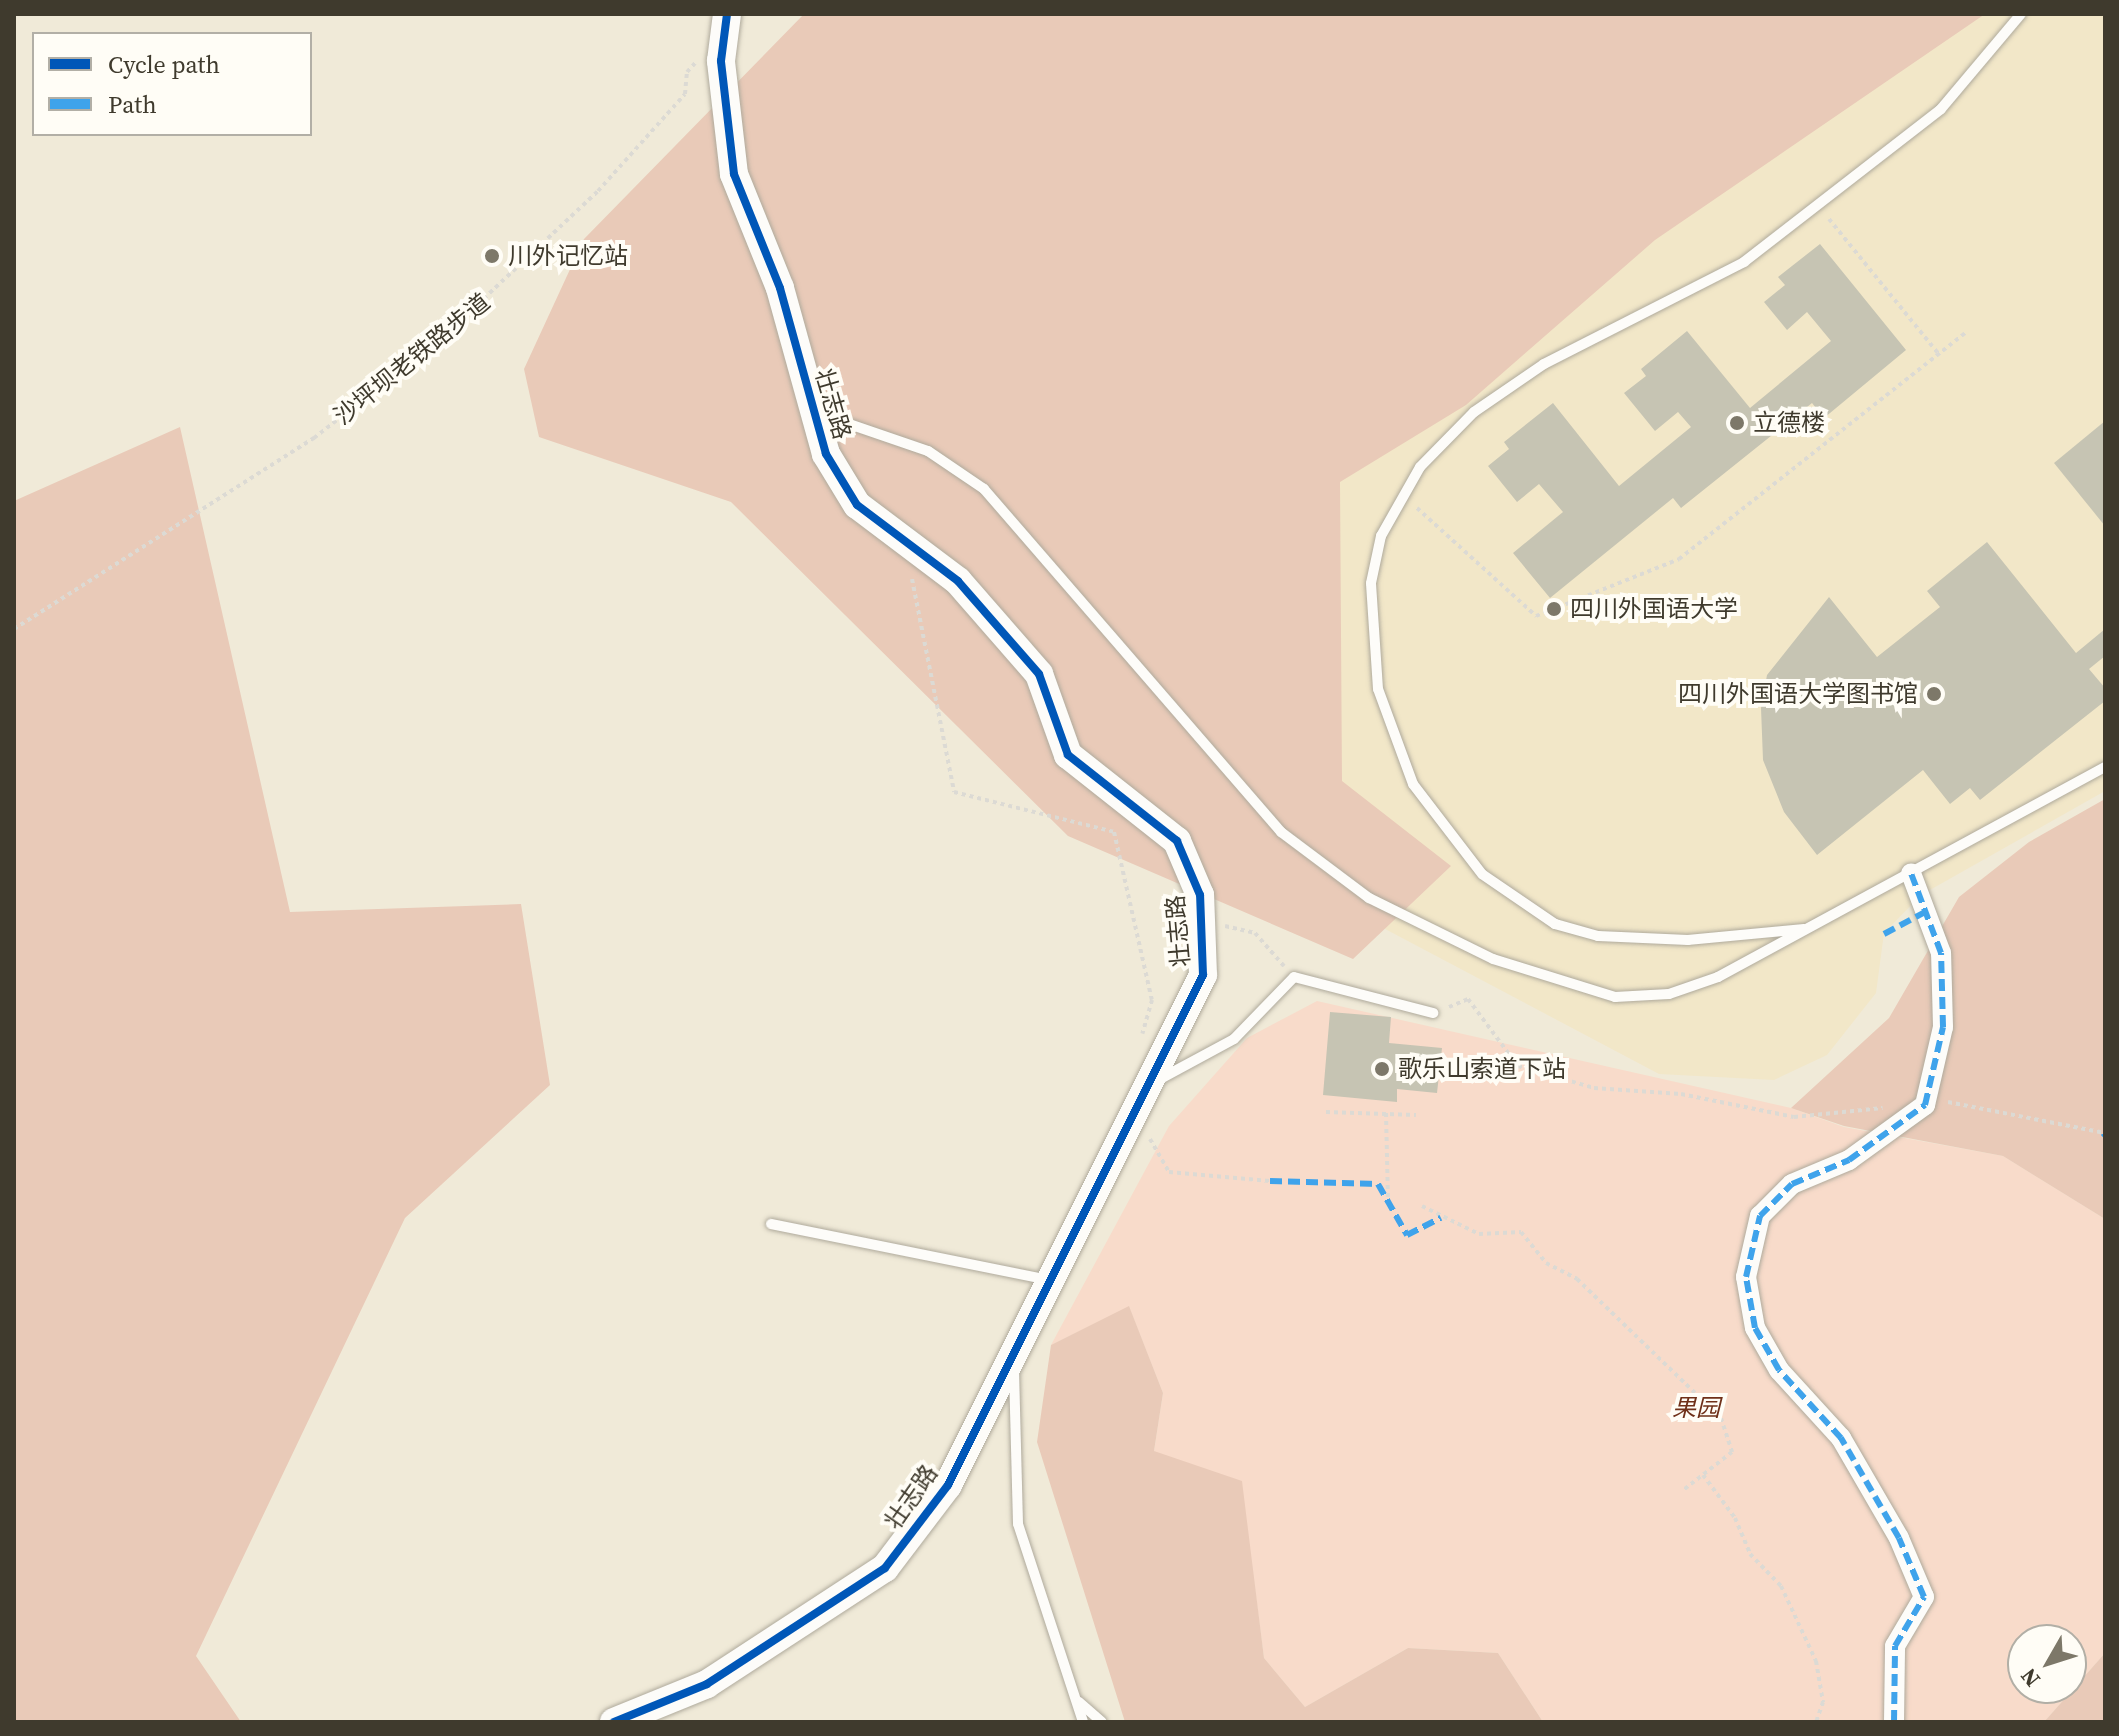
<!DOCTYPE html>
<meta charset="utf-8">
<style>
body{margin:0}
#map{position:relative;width:2119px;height:1736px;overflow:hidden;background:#f0ead8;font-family:"Source Serif 4","Noto Sans SC",serif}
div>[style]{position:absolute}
.built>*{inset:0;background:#f2e7c8}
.green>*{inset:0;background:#f8dbca}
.forest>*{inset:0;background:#e9cab8}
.building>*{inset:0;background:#c6c4b3}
.path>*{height:4px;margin-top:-2px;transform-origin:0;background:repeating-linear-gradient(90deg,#dcdad4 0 4px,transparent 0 8px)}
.roads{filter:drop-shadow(0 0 2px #afaa9c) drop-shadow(0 0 2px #afaa9c)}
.lane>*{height:10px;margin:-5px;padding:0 5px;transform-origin:5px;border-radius:5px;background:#fdfcf9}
.street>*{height:20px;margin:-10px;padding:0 10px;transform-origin:10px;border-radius:10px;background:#fdfcf9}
.secondary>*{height:28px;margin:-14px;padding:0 14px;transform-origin:14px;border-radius:14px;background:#fdfcf9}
.quiet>*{height:6px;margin-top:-3px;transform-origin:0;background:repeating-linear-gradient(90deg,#3fa3eb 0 12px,transparent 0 18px)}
.cycleway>*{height:8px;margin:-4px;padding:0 4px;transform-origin:4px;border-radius:4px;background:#0057b8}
.dots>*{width:22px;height:22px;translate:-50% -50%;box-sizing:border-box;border:4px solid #fffdf6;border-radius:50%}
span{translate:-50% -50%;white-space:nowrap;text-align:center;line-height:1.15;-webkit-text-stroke:8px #fffdf6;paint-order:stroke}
.poi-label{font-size:24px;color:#3f3a2d}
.left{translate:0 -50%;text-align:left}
.right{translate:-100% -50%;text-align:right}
.street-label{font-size:24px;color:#3f3a2d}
.park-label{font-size:24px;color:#6f3019;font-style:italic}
.frame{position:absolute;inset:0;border:16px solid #3f3a2d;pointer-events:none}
.legend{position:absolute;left:32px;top:32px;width:280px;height:104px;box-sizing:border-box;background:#fffdf6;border:2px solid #b2afa6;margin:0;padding:10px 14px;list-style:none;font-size:24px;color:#3f3a2d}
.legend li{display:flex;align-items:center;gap:16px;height:40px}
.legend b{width:40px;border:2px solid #b2afa6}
.north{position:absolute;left:2007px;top:1624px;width:80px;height:80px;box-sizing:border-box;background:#fffdf6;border:2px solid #b2afa6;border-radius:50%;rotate:231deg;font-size:22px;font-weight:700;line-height:32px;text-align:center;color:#3f3a2d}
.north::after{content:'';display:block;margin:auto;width:28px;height:36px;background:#7d7869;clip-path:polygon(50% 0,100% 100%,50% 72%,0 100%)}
</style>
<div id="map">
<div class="built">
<div style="clip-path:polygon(868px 14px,2105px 14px,2105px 791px,1921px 895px,1884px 933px,1876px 993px,1827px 1055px,1774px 1080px,1659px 1074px,1353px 912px)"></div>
</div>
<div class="green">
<div style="clip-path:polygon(evenodd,1317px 1001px,1791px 1108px,1844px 1127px,2003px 1156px,2105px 1219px,2105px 1653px,2044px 1722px,1543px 1722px,1498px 1653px,1408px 1648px,1305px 1707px,1264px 1658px,1254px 1582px,1154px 1451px,1163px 1393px,1129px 1307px,1051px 1345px,1169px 1126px,1247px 1038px,1317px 1001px,2023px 1640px,2071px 1640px,2071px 1688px,2023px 1688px,2023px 1640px)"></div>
</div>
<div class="forest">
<div style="clip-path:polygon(804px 14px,1985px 14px,1655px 240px,1466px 405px,1340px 482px,1342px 781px,1451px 866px,1353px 959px,1068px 836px,731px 502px,539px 437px,524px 369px,584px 239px)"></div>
<div style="clip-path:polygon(180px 427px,290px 912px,521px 904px,550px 1085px,405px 1218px,196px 1656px,241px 1722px,14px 1722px,14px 501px)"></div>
<div style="clip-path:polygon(2105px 799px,2105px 1219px,2003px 1156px,1844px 1126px,1791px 1108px,1889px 1018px,1959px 897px,2029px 842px)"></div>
<div style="clip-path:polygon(1129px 1306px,1163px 1393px,1154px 1451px,1242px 1481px,1264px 1658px,1305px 1707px,1408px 1648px,1498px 1653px,1543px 1722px,1125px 1722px,1037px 1442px,1051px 1345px)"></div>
<div style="clip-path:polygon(2105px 1653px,2105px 1722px,2044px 1722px)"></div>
</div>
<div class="building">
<div style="clip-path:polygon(1820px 244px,1906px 350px,1824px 418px,1812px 403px,1681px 508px,1673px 498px,1550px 598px,1513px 553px,1563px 512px,1539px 484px,1517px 502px,1488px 466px,1509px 449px,1504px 442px,1553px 403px,1619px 486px,1691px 427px,1678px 412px,1655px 431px,1624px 393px,1646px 376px,1641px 369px,1687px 331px,1750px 408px,1831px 341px,1807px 312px,1787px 330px,1764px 302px,1785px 285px,1778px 277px)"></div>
<div style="clip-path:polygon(2105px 421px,2105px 526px,2054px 463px)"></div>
<div style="clip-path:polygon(1987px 542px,2076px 653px,2105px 629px,2105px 656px,2089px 669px,2105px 688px,2105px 701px,1980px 800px,1970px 788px,1950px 804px,1923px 770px,1817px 855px,1784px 812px,1763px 760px,1761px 708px,1767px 675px,1829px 597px,1877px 657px,1940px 607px,1927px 591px)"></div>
<div style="clip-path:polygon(1330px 1012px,1391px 1017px,1389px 1043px,1442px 1048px,1437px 1093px,1397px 1089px,1397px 1102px,1323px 1095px)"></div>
</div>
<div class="path">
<div style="left:1829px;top:219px;width:173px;rotate:50.9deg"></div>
<div style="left:1417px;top:508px;width:161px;rotate:42.2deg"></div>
<div style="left:1536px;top:616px;width:154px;rotate:-21.7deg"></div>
<div style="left:1679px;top:559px;width:365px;rotate:-38.3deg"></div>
<div style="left:912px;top:579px;width:217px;rotate:78.8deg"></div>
<div style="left:954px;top:792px;width:165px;rotate:14deg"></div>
<div style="left:1114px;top:832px;width:172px;rotate:77.3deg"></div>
<div style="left:1152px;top:1000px;width:35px;rotate:106deg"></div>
<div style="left:14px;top:629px;width:356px;rotate:-32.5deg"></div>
<div style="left:314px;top:438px;width:164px;rotate:-38.1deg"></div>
<div style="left:443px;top:337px;width:213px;rotate:-43.3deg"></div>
<div style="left:598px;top:191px;width:130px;rotate:-48.1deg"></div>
<div style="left:685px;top:94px;width:22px;rotate:-85deg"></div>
<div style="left:687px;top:72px;width:12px;rotate:-48deg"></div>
<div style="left:1225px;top:926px;width:31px;rotate:13deg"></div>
<div style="left:1255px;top:933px;width:44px;rotate:48.7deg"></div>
<div style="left:1449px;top:1007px;width:21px;rotate:-23deg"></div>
<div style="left:1468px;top:999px;width:84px;rotate:53.3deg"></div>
<div style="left:1518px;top:1066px;width:79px;rotate:16.1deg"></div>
<div style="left:1594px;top:1088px;width:87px;rotate:3.9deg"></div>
<div style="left:1681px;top:1094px;width:115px;rotate:11.5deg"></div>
<div style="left:1794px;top:1117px;width:89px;rotate:-5.8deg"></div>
<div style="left:1948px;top:1102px;width:160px;rotate:11.2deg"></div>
<div style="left:1326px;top:1112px;width:90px;rotate:1.9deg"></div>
<div style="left:1386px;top:1113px;width:88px;rotate:88.7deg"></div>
<div style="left:1150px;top:1139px;width:38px;rotate:60deg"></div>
<div style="left:1169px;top:1172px;width:101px;rotate:5.1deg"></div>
<div style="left:1422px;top:1206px;width:64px;rotate:26.2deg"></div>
<div style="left:1479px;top:1234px;width:42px;rotate:-2.7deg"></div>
<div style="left:1521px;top:1232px;width:40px;rotate:51deg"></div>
<div style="left:1546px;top:1263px;width:35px;rotate:27deg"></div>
<div style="left:1577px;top:1279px;width:200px;rotate:44deg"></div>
<div style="left:1721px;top:1418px;width:36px;rotate:72deg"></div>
<div style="left:1732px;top:1452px;width:63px;rotate:142deg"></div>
<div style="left:1703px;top:1475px;width:54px;rotate:53.3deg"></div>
<div style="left:1735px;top:1518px;width:39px;rotate:67deg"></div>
<div style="left:1750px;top:1554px;width:45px;rotate:45.9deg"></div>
<div style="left:1781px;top:1586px;width:83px;rotate:65deg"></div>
<div style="left:1816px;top:1661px;width:42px;rotate:80.3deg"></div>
<div style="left:1823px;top:1702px;width:21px;rotate:109deg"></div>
</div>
<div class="roads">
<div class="lane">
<div style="left:820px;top:414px;width:114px;rotate:18.9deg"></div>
<div style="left:928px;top:451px;width:68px;rotate:34.2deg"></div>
<div style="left:984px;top:489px;width:454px;rotate:49.1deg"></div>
<div style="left:1281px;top:832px;width:110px;rotate:36.9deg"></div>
<div style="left:1369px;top:898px;width:138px;rotate:26.2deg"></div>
<div style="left:1493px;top:959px;width:128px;rotate:17.3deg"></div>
<div style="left:1615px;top:997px;width:54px;rotate:-3.2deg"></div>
<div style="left:1669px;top:994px;width:52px;rotate:-19.1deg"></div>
<div style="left:1718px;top:977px;width:440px;rotate:-28.5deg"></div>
<div style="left:1804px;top:929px;width:117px;rotate:174.6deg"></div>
<div style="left:1688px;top:940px;width:90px;rotate:-177.5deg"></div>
<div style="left:1598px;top:936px;width:45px;rotate:-164.4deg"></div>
<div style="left:1555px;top:924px;width:88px;rotate:-145.6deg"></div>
<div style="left:1482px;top:874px;width:113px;rotate:-127.5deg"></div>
<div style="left:1413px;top:784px;width:101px;rotate:-110.2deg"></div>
<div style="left:1378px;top:689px;width:106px;rotate:-93.8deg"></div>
<div style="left:1371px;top:583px;width:48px;rotate:-78deg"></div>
<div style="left:1381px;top:536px;width:79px;rotate:-60.5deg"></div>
<div style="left:1420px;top:467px;width:77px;rotate:-45.5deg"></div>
<div style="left:1474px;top:412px;width:85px;rotate:-34.4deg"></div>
<div style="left:1544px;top:364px;width:225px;rotate:-27deg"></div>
<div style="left:1744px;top:262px;width:249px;rotate:-37.8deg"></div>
<div style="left:1941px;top:109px;width:124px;rotate:-49.9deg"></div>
<div style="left:1160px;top:1079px;width:84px;rotate:-28.4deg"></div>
<div style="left:1234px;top:1039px;width:86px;rotate:-45.9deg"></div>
<div style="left:1294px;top:977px;width:144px;rotate:14.5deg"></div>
<div style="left:771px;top:1224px;width:283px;rotate:11.4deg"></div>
<div style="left:1014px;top:1371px;width:153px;rotate:88.5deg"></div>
<div style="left:1018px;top:1524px;width:208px;rotate:71.8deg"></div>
<div style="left:1079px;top:1702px;width:30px;rotate:41deg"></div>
</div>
<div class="street">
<div style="left:1894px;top:1722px;width:76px;rotate:-89.2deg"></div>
<div style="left:1895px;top:1646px;width:57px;rotate:-59.4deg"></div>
<div style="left:1924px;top:1597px;width:64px;rotate:-113deg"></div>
<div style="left:1899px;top:1538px;width:116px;rotate:-120.1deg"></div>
<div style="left:1841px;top:1438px;width:92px;rotate:-132.4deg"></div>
<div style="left:1779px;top:1370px;width:48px;rotate:-119.7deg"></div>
<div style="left:1755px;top:1328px;width:52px;rotate:-100deg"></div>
<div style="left:1746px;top:1277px;width:63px;rotate:-77.1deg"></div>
<div style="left:1760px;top:1216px;width:45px;rotate:-45deg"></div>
<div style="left:1792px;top:1184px;width:62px;rotate:-22.8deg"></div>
<div style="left:1849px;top:1160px;width:94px;rotate:-35.9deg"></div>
<div style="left:1925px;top:1105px;width:80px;rotate:-77deg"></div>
<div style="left:1943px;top:1027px;width:74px;rotate:-91.5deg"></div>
<div style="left:1941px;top:953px;width:85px;rotate:-110.6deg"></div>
</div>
<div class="secondary">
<div style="left:614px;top:1722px;width:100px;rotate:-22.2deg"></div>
<div style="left:707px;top:1684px;width:212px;rotate:-33.1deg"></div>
<div style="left:885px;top:1568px;width:104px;rotate:-52.8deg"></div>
<div style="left:948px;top:1485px;width:570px;rotate:-63.43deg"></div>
<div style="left:1203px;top:975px;width:80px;rotate:-92.1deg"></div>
<div style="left:1200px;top:895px;width:59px;rotate:-113.1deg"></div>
<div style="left:1177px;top:841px;width:139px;rotate:-141.7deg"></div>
<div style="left:1068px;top:755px;width:86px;rotate:-109.7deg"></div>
<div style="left:1039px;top:674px;width:123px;rotate:-131.1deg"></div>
<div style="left:958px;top:581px;width:126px;rotate:-143deg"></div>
<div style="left:857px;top:505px;width:60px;rotate:-121.3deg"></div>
<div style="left:826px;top:454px;width:172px;rotate:-105.5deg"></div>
<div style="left:780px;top:288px;width:123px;rotate:-112deg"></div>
<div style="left:734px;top:174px;width:114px;rotate:-96.6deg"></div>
<div style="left:721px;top:61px;width:47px;rotate:-82.7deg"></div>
</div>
</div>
<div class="quiet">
<div style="left:1884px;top:934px;width:49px;rotate:-28.1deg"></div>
<div style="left:2103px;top:1133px;width:3px;rotate:45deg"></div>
<div style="left:1270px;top:1181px;width:108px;rotate:1.6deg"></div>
<div style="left:1378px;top:1184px;width:59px;rotate:60.4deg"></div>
<div style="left:1407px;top:1235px;width:38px;rotate:-27deg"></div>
<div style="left:1894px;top:1722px;width:76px;rotate:-89.2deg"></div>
<div style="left:1895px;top:1646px;width:57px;rotate:-59.4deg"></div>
<div style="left:1924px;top:1597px;width:64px;rotate:-113deg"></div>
<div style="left:1899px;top:1538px;width:116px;rotate:-120.1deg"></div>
<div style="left:1841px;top:1438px;width:92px;rotate:-132.4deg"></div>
<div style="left:1779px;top:1370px;width:48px;rotate:-119.7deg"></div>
<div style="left:1755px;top:1328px;width:52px;rotate:-100deg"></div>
<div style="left:1746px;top:1277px;width:63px;rotate:-77.1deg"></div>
<div style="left:1760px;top:1216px;width:45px;rotate:-45deg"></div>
<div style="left:1792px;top:1184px;width:62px;rotate:-22.8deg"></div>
<div style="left:1849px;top:1160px;width:94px;rotate:-35.9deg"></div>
<div style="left:1925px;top:1105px;width:80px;rotate:-77deg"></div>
<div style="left:1943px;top:1027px;width:74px;rotate:-91.5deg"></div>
<div style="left:1941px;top:953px;width:85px;rotate:-110.6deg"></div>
</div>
<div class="cycleway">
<div style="left:614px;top:1722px;width:100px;rotate:-22.2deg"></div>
<div style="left:707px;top:1684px;width:212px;rotate:-33.1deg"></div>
<div style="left:885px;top:1568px;width:104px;rotate:-52.8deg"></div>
<div style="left:948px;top:1485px;width:570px;rotate:-63.43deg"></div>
<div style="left:1203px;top:975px;width:80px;rotate:-92.1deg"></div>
<div style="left:1200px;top:895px;width:59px;rotate:-113.1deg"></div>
<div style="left:1177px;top:841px;width:139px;rotate:-141.7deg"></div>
<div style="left:1068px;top:755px;width:86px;rotate:-109.7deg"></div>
<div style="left:1039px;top:674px;width:123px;rotate:-131.1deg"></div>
<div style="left:958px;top:581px;width:126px;rotate:-143deg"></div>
<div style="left:857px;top:505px;width:60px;rotate:-121.3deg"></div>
<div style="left:826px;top:454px;width:172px;rotate:-105.5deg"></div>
<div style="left:780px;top:288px;width:123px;rotate:-112deg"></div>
<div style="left:734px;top:174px;width:114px;rotate:-96.6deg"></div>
<div style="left:721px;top:61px;width:47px;rotate:-82.7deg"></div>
</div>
<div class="dots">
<div style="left:492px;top:256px;background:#7d7869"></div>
<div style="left:1737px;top:423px;background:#7d7869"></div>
<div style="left:1554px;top:609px;background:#7d7869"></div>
<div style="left:1934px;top:694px;background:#7d7869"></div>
<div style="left:1382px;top:1069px;background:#7d7869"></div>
</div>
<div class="poi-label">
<span class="left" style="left:508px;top:256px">川外记忆站</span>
<span class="left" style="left:1753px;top:423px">立德楼</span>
<span class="left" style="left:1570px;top:609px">四川外国语大学</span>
<span class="right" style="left:1918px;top:694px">四川外国语大学图书馆</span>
<span class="left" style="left:1398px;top:1069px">歌乐山索道下站</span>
</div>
<div class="street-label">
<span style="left:412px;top:359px;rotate:-39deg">沙坪坝老铁路步道</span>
<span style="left:833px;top:404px;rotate:74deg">壮志路</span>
<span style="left:1178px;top:931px;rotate:-95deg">壮志路</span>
<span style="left:911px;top:1497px;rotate:-55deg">壮志路</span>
</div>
<div class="park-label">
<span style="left:1696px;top:1408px">果园</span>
</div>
<div class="frame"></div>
<ul class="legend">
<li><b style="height:10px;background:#0057b8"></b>Cycle path</li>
<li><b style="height:10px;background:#3fa3eb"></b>Path</li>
</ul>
<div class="north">N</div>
</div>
